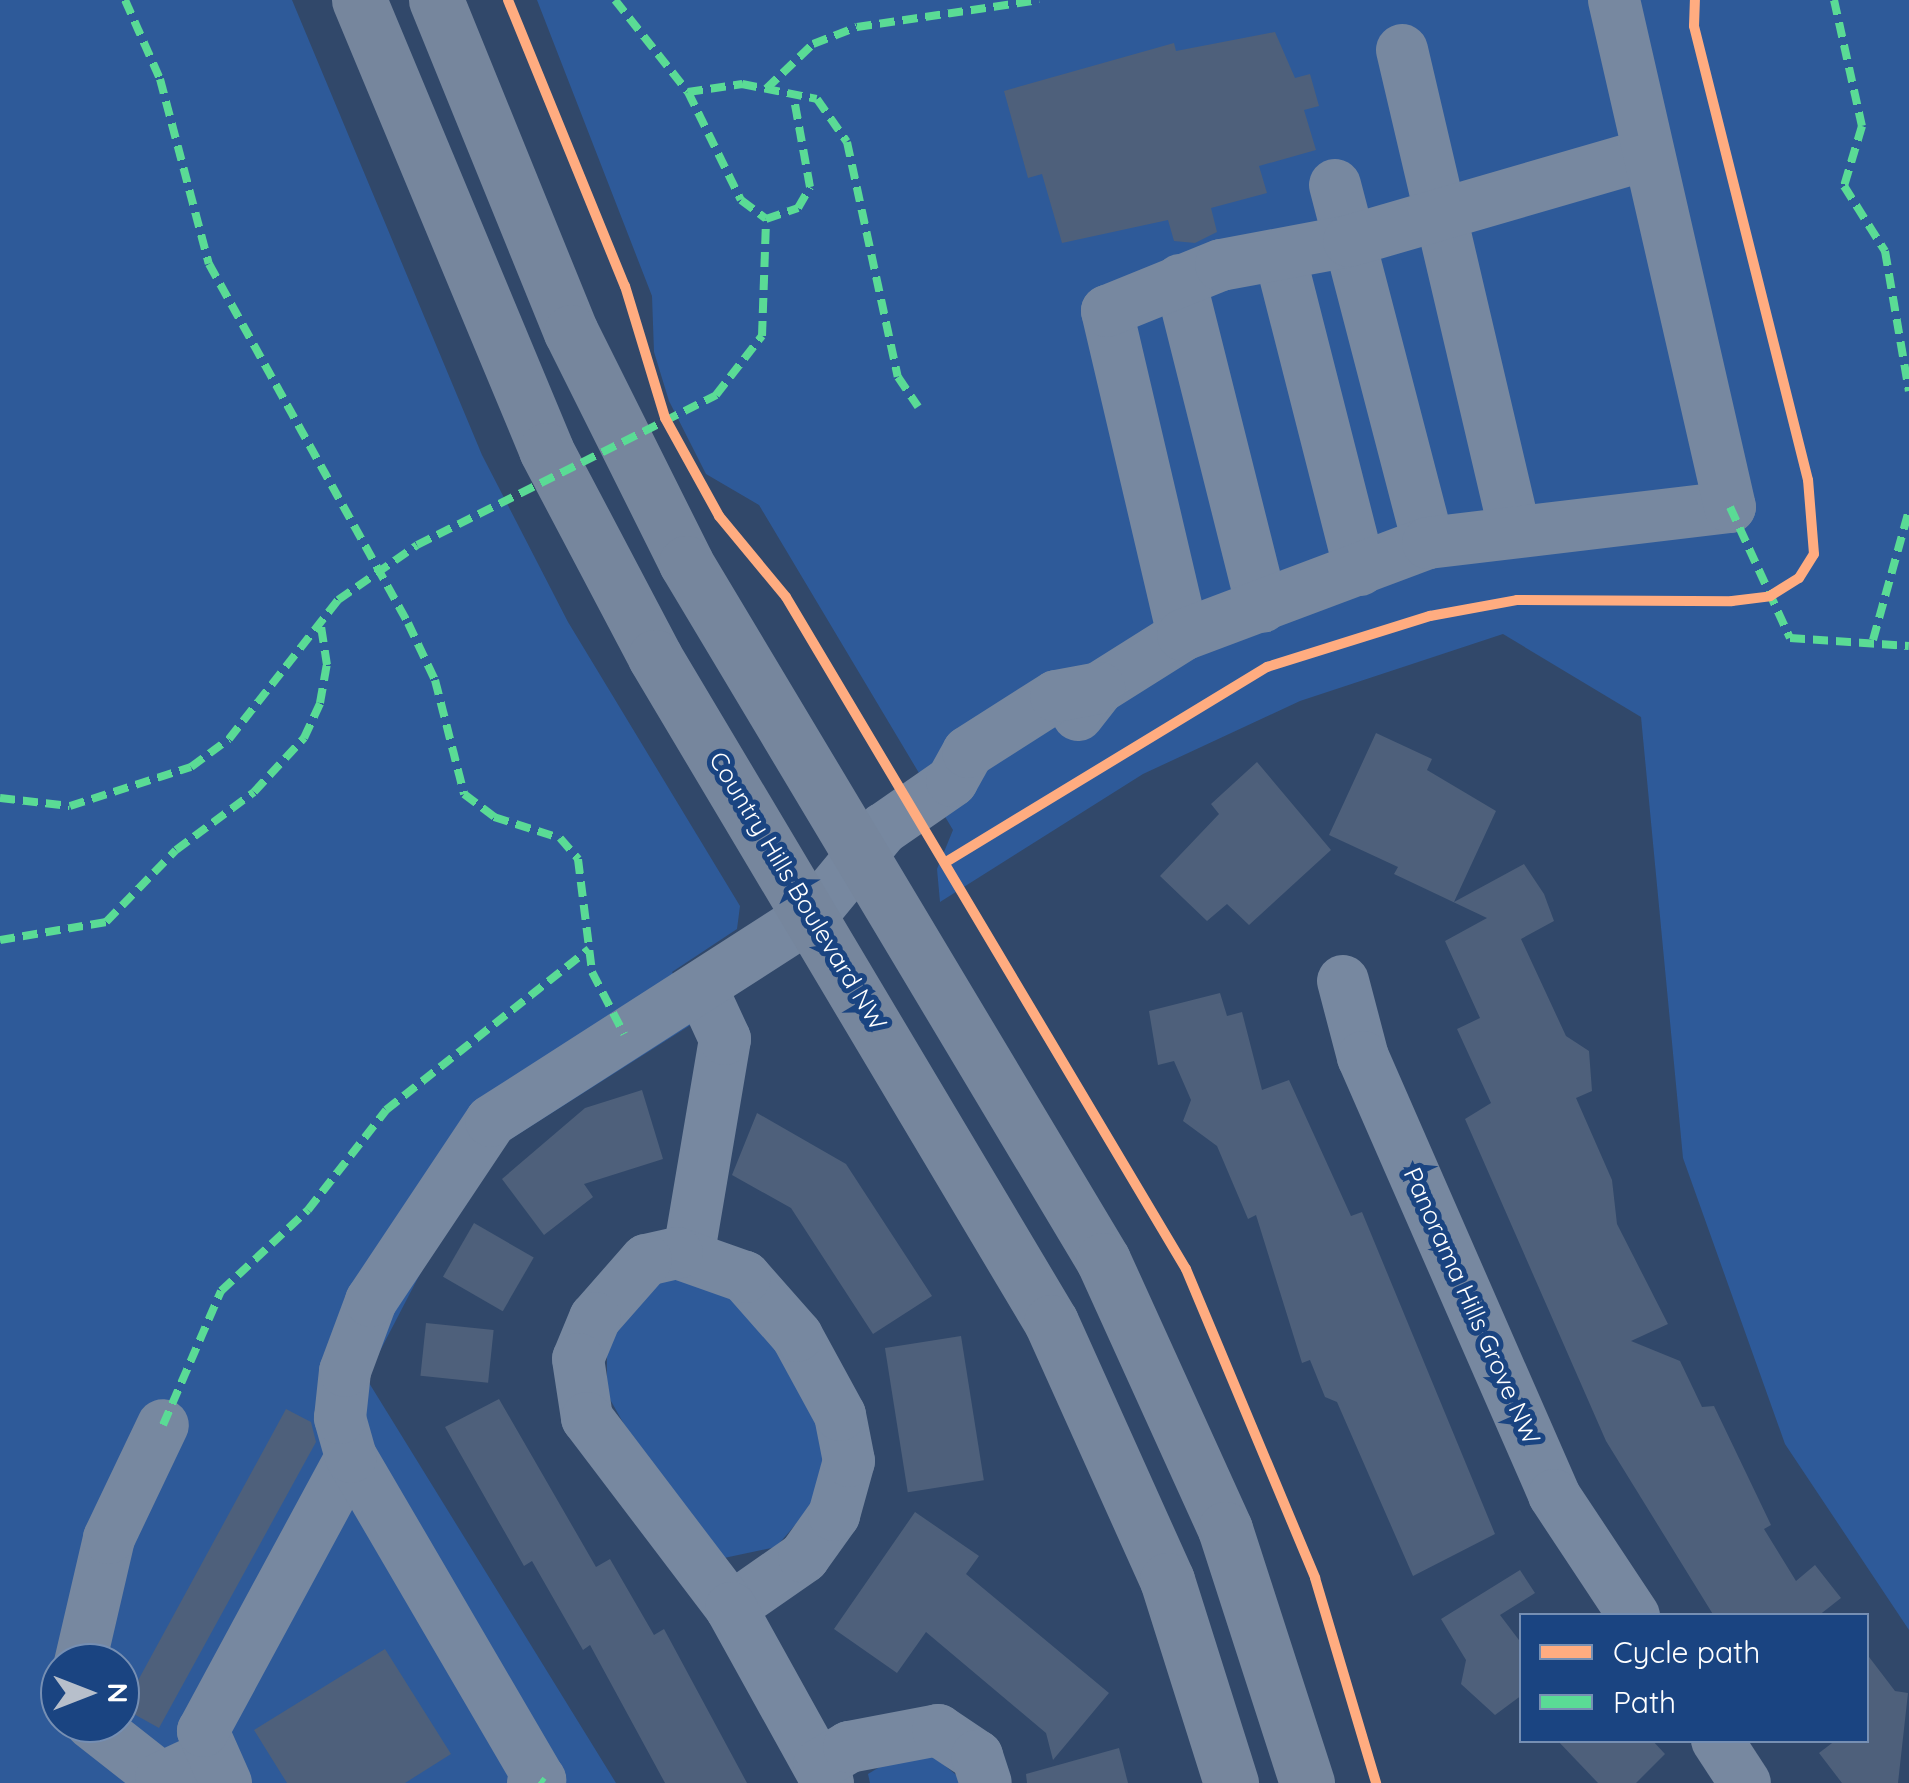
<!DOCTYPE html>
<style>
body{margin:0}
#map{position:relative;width:1909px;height:1783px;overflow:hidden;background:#31486a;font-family:Quicksand,sans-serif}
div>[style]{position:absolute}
.green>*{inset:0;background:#2e5a99}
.building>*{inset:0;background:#4e607b;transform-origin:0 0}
.minor>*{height:52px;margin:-26px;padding:0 26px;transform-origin:26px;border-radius:26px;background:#7788a0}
.major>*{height:55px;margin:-27.5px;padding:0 27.5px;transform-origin:27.5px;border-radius:27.5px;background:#76869d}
.quiet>*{height:8px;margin-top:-4px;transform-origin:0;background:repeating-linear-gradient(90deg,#5adb95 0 15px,transparent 0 23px)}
.cycleway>*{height:10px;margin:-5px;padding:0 5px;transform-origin:5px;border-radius:5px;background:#ffac80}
span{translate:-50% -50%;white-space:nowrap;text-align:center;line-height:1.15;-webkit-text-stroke:10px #1a4481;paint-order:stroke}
.street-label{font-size:25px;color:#fff}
.legend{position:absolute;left:1519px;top:1613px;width:350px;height:130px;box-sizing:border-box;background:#1a4481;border:2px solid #768fb3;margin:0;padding:12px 18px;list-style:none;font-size:30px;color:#fff}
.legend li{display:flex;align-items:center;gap:20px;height:50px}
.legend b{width:50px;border:2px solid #768fb3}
.north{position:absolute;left:40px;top:1643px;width:100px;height:100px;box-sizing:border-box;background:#1a4481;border:2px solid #768fb3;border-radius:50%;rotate:90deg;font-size:28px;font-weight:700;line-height:40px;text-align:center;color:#fff}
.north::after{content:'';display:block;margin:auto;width:35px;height:45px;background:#b7bfcb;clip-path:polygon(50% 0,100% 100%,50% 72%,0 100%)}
</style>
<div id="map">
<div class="green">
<div style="clip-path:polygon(evenodd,0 0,292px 0,482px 455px,568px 622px,740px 906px,737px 929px,672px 972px,700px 1019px,506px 1142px,448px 1220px,366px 1378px,616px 1783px,0 1783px,0 0,60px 1663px,120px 1663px,120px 1723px,60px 1723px,60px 1663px)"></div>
<div style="clip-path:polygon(537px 0,1909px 0,1909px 1630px,1785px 1444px,1683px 1158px,1641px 717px,1503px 634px,1300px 701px,1143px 774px,940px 902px,937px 869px,953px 830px,759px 505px,706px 474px,669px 401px,654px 352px,652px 296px)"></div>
<div style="clip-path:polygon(682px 1268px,709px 1271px,812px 1386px,833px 1437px,816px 1501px,776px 1547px,724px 1558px,652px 1474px,607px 1394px,607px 1339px,640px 1293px)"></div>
<div style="clip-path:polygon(926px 1750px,966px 1783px,870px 1783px,868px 1774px,896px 1757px)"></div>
</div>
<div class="building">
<div style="clip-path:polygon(1275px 32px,1295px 78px,1310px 74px,1319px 106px,1304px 110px,1316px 150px,1259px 166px,1267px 193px,1211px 208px,1217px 232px,1195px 243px,1174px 241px,1168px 220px,1062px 243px,1042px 174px,1028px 178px,1004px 91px,1174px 43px,1176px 51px)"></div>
<div style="clip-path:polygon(1376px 733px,1432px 759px,1427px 770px,1496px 811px,1454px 902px,1524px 864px,1544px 894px,1554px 921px,1521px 939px,1566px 1036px,1589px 1051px,1592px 1091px,1576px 1098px,1612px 1180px,1617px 1224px,1668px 1324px,1631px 1341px,1680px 1361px,1702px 1407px,1714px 1406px,1771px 1525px,1764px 1529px,1796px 1581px,1815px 1565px,1841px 1598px,1818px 1616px,1714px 1616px,1606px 1441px,1465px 1119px,1491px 1103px,1457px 1029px,1480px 1018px,1445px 941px,1487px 918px,1394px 874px,1398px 867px,1329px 835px)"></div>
<div style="clip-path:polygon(1257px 762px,1331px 850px,1249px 925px,1227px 904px,1207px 921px,1160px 876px,1219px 814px,1211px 804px)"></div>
<div style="clip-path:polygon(1220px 993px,1227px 1016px,1242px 1012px,1262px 1090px,1289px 1080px,1351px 1216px,1362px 1212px,1495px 1534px,1413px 1576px,1337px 1402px,1325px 1397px,1310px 1360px,1302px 1363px,1256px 1215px,1248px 1219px,1217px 1146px,1183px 1121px,1191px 1100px,1174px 1061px,1158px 1065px,1149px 1011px)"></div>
<div style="clip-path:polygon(642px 1090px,663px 1159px,584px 1184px,593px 1197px,544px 1235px,502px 1179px,585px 1108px)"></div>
<div style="clip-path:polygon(757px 1113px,846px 1164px,932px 1296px,873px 1334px,791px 1208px,732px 1175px)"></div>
<div style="left:474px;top:1223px;width:69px;height:62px;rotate:30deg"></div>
<div style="left:426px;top:1323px;width:68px;height:53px;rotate:6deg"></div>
<div style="left:961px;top:1336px;width:146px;height:77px;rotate:81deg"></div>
<div style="clip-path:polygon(499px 1399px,596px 1567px,610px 1559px,654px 1635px,664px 1629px,747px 1783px,665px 1783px,590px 1645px,583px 1650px,532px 1561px,524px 1566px,445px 1427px)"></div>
<div style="clip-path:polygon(286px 1409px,311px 1422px,316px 1442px,159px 1728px,123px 1708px)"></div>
<div style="clip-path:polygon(915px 1512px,979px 1556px,966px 1574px,1109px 1693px,1053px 1760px,1046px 1733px,926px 1632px,897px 1673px,834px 1629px)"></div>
<div style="clip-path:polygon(1520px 1570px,1535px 1593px,1500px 1615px,1522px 1644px,1522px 1695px,1495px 1715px,1461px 1684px,1466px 1660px,1441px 1619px)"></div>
<div style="clip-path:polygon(385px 1649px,451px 1754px,405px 1783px,287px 1783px,254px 1730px)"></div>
<div style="clip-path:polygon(1866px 1653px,1895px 1691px,1908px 1693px,1898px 1783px,1842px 1783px,1819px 1753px,1836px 1740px,1866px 1740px)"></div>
<div style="clip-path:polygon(1557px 1740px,1652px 1740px,1665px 1754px,1636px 1783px,1598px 1783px)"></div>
<div style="clip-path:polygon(1119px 1748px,1128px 1783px,1027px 1783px,1026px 1774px)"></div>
</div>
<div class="minor">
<div style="left:1402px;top:50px;width:492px;rotate:76.8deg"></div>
<div style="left:1335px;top:185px;width:370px;rotate:75.4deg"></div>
<div style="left:1280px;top:256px;width:324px;rotate:75.7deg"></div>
<div style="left:1180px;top:280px;width:337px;rotate:75.9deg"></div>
<div style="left:1183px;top:635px;width:333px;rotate:-103.2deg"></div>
<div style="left:1107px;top:311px;width:123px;rotate:-22deg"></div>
<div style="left:1221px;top:265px;width:130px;rotate:-10.6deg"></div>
<div style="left:1349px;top:241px;width:312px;rotate:-16.2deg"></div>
<div style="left:1078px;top:715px;width:34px;rotate:-52deg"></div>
<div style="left:1099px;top:688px;width:99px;rotate:-32.2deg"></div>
<div style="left:1183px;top:635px;width:262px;rotate:-20.6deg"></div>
<div style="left:1428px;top:543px;width:304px;rotate:-6.8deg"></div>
<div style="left:1730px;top:507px;width:520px;rotate:-102.89deg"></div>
<div style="left:1343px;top:981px;width:79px;rotate:75.3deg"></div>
<div style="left:1363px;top:1057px;width:478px;rotate:66.4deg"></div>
<div style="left:1554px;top:1495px;width:145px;rotate:56.5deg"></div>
<div style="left:689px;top:1252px;width:216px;rotate:-80.4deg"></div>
<div style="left:725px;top:1039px;width:57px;rotate:-114.8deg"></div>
<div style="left:731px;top:1608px;width:89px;rotate:-34.9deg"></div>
<div style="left:804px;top:1557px;width:52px;rotate:-54.5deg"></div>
<div style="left:834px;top:1515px;width:56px;rotate:-74.5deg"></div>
<div style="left:849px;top:1461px;width:47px;rotate:-101.1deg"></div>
<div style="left:840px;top:1415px;width:90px;rotate:-118.6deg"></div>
<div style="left:797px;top:1336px;width:79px;rotate:-131.4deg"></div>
<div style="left:745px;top:1277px;width:72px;rotate:-160.6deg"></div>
<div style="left:677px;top:1253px;width:32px;rotate:167deg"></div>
<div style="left:646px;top:1260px;width:77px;rotate:131.3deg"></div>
<div style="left:595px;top:1318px;width:44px;rotate:112.5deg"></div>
<div style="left:578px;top:1359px;width:60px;rotate:81.3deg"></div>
<div style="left:587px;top:1418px;width:238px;rotate:52.8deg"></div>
<div style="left:731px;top:1608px;width:200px;rotate:61deg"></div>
<div style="left:80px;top:1663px;width:128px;rotate:-76.9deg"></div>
<div style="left:109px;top:1538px;width:125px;rotate:-64.5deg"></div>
<div style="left:91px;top:1723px;width:89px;rotate:38.2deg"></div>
<div style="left:161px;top:1778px;width:57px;rotate:-24.8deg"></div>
<div style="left:1717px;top:1740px;width:51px;rotate:56.9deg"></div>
<div style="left:819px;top:1765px;width:35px;rotate:-31deg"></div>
<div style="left:849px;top:1747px;width:91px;rotate:-10.8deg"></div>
<div style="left:938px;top:1730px;width:47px;rotate:33.7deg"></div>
<div style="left:977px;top:1756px;width:28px;rotate:72deg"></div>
<div style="left:226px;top:1783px;width:57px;rotate:-113.9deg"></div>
<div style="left:203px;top:1731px;width:311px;rotate:-61.6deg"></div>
<div style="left:533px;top:1783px;width:8px;rotate:-23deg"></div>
<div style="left:540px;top:1780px;width:374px;rotate:-120.3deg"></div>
<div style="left:351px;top:1457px;width:41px;rotate:-105.8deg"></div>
<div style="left:340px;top:1418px;width:47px;rotate:-83.9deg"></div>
<div style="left:345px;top:1371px;width:75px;rotate:-69.6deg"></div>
<div style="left:371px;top:1301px;width:216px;rotate:-56.3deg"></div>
<div style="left:491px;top:1121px;width:381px;rotate:-32.7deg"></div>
<div style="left:812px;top:915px;width:112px;rotate:-50.5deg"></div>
<div style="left:883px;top:829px;width:84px;rotate:-34.8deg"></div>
<div style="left:952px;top:781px;width:33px;rotate:-61deg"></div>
<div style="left:968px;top:752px;width:104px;rotate:-32.5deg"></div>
<div style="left:1056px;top:696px;width:44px;rotate:-10.5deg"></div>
</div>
<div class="major">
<div style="left:359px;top:0;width:487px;rotate:67.4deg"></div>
<div style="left:546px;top:450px;width:234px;rotate:62.2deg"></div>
<div style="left:655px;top:657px;width:774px;rotate:59.23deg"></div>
<div style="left:1051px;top:1322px;width:283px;rotate:65.8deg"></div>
<div style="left:1167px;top:1580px;width:213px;rotate:72.5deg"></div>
<div style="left:436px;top:0;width:358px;rotate:67.9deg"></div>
<div style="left:571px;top:332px;width:258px;rotate:63.5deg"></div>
<div style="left:686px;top:563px;width:812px;rotate:59.11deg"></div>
<div style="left:1103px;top:1260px;width:295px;rotate:65.6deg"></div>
<div style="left:1225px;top:1529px;width:267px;rotate:72.1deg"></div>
</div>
<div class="quiet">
<div style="left:125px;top:0;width:86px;rotate:66.1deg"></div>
<div style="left:160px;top:79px;width:191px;rotate:75.2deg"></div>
<div style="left:209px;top:264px;width:410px;rotate:61deg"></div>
<div style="left:408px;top:623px;width:63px;rotate:64.7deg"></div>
<div style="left:435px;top:680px;width:118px;rotate:75.7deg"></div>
<div style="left:464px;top:794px;width:38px;rotate:37deg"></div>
<div style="left:494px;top:817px;width:69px;rotate:17.7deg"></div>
<div style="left:560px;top:838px;width:28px;rotate:49deg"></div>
<div style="left:578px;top:859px;width:114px;rotate:82.9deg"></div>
<div style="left:592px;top:972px;width:70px;rotate:62.7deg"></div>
<div style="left:615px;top:0;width:117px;rotate:51.6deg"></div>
<div style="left:688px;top:92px;width:55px;rotate:-8.4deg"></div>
<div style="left:742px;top:84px;width:76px;rotate:11.3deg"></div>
<div style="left:817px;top:99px;width:52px;rotate:55.1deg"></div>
<div style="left:847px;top:142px;width:240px;rotate:77.8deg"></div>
<div style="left:898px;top:377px;width:36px;rotate:56deg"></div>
<div style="left:1834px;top:0;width:129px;rotate:77.5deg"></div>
<div style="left:1862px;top:126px;width:63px;rotate:106.7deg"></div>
<div style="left:1844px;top:186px;width:77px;rotate:57.8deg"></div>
<div style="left:1885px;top:251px;width:142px;rotate:80.3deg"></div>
<div style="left:766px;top:89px;width:65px;rotate:-43.8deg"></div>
<div style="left:813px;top:44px;width:47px;rotate:-21.1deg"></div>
<div style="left:857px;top:27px;width:184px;rotate:-8.4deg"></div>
<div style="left:688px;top:92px;width:120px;rotate:63.9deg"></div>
<div style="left:741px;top:200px;width:31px;rotate:37deg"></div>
<div style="left:766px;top:219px;width:34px;rotate:-19deg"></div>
<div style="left:798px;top:208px;width:24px;rotate:-60deg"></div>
<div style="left:810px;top:187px;width:96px;rotate:-100.3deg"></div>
<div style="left:1730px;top:507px;width:144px;rotate:65.4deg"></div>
<div style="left:1790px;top:638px;width:119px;rotate:3.8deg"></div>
<div style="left:1873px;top:640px;width:135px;rotate:-74.5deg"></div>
<div style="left:0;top:798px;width:70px;rotate:6.5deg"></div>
<div style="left:70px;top:806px;width:127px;rotate:-17.9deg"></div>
<div style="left:191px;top:767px;width:47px;rotate:-36.4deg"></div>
<div style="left:229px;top:739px;width:177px;rotate:-51.9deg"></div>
<div style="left:338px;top:600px;width:96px;rotate:-34.8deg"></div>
<div style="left:417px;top:545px;width:335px;rotate:-26.6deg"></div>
<div style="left:716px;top:395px;width:75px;rotate:-52.1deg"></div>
<div style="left:762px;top:336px;width:117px;rotate:-88deg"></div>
<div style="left:0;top:940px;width:108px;rotate:-9.6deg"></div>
<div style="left:106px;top:922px;width:100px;rotate:-45.8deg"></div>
<div style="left:176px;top:850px;width:97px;rotate:-36.6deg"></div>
<div style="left:254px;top:792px;width:74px;rotate:-47.2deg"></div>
<div style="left:304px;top:738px;width:38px;rotate:-65deg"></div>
<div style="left:320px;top:703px;width:39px;rotate:-80deg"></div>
<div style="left:327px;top:665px;width:46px;rotate:-98.8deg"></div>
<div style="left:163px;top:1425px;width:146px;rotate:-66.6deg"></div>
<div style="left:221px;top:1291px;width:119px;rotate:-43deg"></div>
<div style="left:308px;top:1210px;width:127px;rotate:-52deg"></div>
<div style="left:386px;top:1110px;width:259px;rotate:-38.4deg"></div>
<div style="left:540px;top:1780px;width:5px;rotate:37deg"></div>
</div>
<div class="cycleway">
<div style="left:508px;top:0;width:309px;rotate:67.8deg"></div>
<div style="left:625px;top:286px;width:138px;rotate:73.1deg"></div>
<div style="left:665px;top:418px;width:112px;rotate:61.1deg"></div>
<div style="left:719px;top:516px;width:105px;rotate:50.4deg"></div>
<div style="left:786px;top:597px;width:782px;rotate:59.24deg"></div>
<div style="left:1186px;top:1269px;width:335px;rotate:67.3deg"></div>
<div style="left:1315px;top:1578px;width:214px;rotate:73.4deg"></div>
<div style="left:946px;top:862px;width:376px;rotate:-31.3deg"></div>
<div style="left:1267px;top:667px;width:171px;rotate:-17.4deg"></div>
<div style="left:1430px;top:616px;width:88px;rotate:-10.4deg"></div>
<div style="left:1517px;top:600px;width:215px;rotate:0.3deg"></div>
<div style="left:1732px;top:601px;width:38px;rotate:-7deg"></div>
<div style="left:1770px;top:596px;width:34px;rotate:-32deg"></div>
<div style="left:1799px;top:578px;width:28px;rotate:-58deg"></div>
<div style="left:1814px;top:554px;width:74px;rotate:-94.6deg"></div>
<div style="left:1808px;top:480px;width:468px;rotate:-104.1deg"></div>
<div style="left:1694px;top:26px;width:26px;rotate:-88deg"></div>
</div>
<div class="street-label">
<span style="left:798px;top:891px;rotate:59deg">Country Hills Boulevard NW</span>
<span style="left:1472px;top:1306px;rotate:66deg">Panorama Hills Grove NW</span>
</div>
<ul class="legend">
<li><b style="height:12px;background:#ffac80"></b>Cycle path</li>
<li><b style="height:12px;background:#5adb95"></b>Path</li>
</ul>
<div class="north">N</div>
</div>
